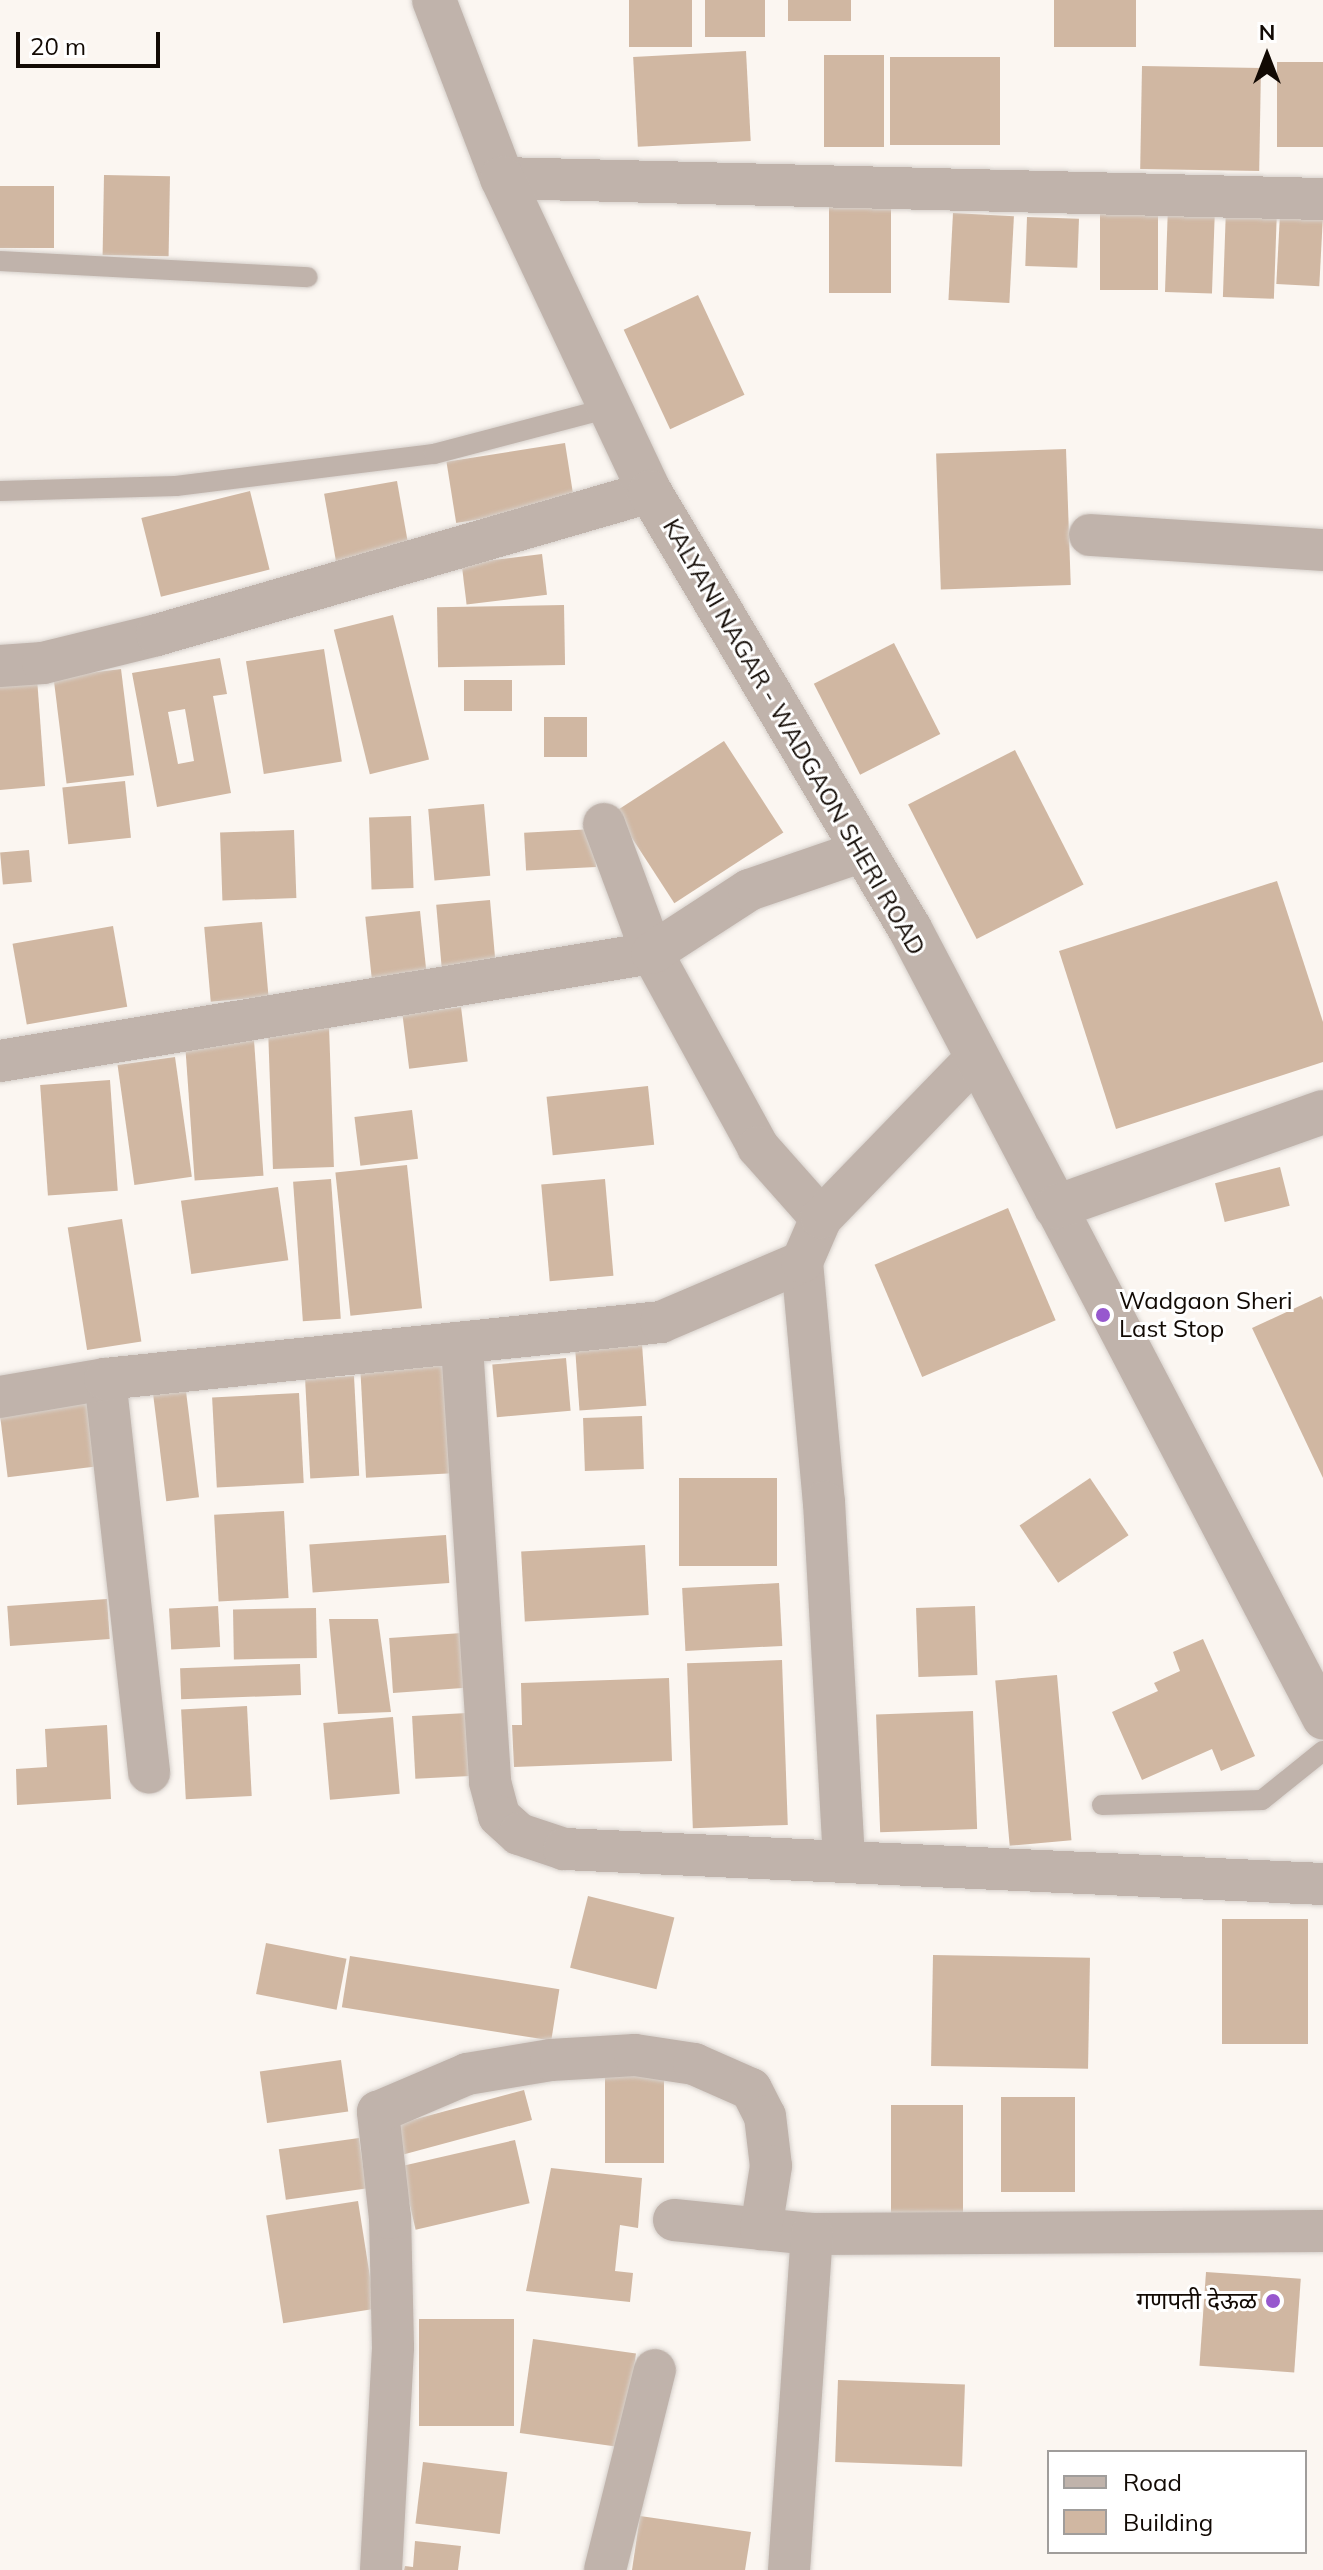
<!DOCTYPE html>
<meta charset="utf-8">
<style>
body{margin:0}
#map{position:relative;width:1323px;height:2570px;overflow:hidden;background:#fbf6f1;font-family:Mulish,"Noto Sans Devanagari",sans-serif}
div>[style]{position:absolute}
.building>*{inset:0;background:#d0b7a2;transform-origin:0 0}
.roads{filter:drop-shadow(0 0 2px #d6d0cb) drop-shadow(0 0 2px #d6d0cb)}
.service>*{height:20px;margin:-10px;padding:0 10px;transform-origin:10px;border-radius:10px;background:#c0b3ab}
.minor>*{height:42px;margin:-21px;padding:0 21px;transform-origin:21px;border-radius:21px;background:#c0b3ab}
.tertiary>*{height:44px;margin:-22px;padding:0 22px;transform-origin:22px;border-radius:22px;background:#c0b3ab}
.dots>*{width:22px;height:22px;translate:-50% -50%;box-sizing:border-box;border:4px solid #fff;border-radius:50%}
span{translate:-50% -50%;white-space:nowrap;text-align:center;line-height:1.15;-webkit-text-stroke:6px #fff;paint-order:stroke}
.street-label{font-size:24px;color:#120a04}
.poi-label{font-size:24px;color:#120a04}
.left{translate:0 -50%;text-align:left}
.right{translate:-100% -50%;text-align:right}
.legend{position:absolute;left:1047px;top:2450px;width:260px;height:104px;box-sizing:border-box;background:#fff;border:2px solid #a09d9b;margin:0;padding:10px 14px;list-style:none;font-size:24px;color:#120a04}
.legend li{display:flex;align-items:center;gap:16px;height:40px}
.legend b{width:40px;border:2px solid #a09d9b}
.north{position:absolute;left:1227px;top:16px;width:80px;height:80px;-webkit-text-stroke:6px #fff;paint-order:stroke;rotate:0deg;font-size:22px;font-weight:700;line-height:32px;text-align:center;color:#120a04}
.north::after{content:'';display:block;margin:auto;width:28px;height:36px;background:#120a04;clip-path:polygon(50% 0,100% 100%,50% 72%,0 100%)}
.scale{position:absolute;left:16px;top:32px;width:144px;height:36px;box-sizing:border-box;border:4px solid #120a04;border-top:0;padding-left:10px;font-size:24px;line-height:28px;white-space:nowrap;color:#120a04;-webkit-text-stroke:6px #fff;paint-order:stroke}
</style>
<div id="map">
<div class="building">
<div style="left:629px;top:0;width:63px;height:47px"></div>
<div style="left:705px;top:0;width:60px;height:37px"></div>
<div style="left:788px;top:0;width:63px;height:21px"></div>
<div style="left:1054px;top:0;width:82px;height:47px"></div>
<div style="left:746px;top:51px;width:90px;height:113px;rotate:87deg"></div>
<div style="left:824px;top:55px;width:60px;height:92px"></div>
<div style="left:890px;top:57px;width:110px;height:88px"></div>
<div style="left:1277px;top:62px;width:46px;height:85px"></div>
<div style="left:1142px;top:66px;width:119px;height:103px;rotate:1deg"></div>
<div style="left:104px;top:175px;width:66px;height:80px;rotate:1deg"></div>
<div style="left:0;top:186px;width:54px;height:62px"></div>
<div style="left:829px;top:201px;width:62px;height:92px"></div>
<div style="left:1100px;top:205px;width:58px;height:85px"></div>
<div style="left:1168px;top:206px;width:47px;height:86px;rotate:2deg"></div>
<div style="left:1226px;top:208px;width:51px;height:89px;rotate:2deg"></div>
<div style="left:953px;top:213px;width:61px;height:87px;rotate:3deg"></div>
<div style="left:1280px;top:214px;width:43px;height:70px;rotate:3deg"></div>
<div style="left:1027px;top:217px;width:52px;height:49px;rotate:2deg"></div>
<div style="left:698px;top:295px;width:110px;height:82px;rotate:65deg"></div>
<div style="left:565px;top:443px;width:62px;height:120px;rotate:81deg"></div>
<div style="left:1066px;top:449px;width:136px;height:130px;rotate:88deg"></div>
<div style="left:397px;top:481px;width:75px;height:74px;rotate:80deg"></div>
<div style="left:250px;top:491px;width:81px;height:112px;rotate:76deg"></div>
<div style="left:542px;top:554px;width:41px;height:81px;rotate:83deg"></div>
<div style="left:564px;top:605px;width:60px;height:127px;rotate:89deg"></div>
<div style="left:393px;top:615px;width:149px;height:61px;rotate:76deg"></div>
<div style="left:894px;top:643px;width:102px;height:90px;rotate:63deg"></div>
<div style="left:324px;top:649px;width:114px;height:79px;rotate:81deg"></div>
<div style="clip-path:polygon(evenodd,220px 658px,227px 694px,213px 696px,231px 793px,157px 807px,132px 673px,220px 658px,185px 709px,194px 761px,178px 764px,168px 712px,185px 709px)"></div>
<div style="left:121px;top:669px;width:107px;height:68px;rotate:83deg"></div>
<div style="clip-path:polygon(37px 678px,45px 786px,0 790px,0 681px)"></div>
<div style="left:464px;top:680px;width:48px;height:31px"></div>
<div style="left:544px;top:717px;width:43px;height:40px"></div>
<div style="left:724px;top:741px;width:109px;height:130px;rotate:57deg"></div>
<div style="left:1015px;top:750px;width:151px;height:120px;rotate:63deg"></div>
<div style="left:125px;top:781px;width:57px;height:63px;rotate:84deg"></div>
<div style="left:484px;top:804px;width:72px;height:56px;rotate:85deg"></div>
<div style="left:411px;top:816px;width:72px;height:42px;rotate:88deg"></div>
<div style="left:594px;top:829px;width:38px;height:70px;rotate:87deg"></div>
<div style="left:294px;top:830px;width:68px;height:74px;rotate:88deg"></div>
<div style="left:29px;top:850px;width:32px;height:29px;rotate:85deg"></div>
<div style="clip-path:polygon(1277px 881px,1323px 1022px,1323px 1062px,1116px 1129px,1059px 951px)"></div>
<div style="left:490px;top:900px;width:72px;height:54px;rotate:85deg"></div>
<div style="left:420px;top:911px;width:67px;height:55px;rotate:84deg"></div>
<div style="left:262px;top:922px;width:75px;height:58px;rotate:85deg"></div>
<div style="left:113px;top:926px;width:82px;height:102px;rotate:80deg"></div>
<div style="left:461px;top:1007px;width:55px;height:59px;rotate:83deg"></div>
<div style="left:329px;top:1026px;width:141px;height:61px;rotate:88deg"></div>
<div style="left:254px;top:1040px;width:136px;height:69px;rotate:86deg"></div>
<div style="left:175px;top:1057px;width:121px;height:58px;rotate:82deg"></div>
<div style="left:110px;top:1080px;width:111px;height:70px;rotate:86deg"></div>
<div style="left:648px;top:1086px;width:59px;height:102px;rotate:84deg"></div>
<div style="left:412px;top:1110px;width:49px;height:58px;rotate:83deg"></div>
<div style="left:407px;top:1165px;width:144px;height:72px;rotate:84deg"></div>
<div style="left:1280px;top:1167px;width:40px;height:67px;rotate:76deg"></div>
<div style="left:331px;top:1179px;width:140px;height:38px;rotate:86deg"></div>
<div style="left:605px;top:1179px;width:97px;height:64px;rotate:85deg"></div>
<div style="left:278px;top:1187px;width:74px;height:98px;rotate:82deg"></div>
<div style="left:1008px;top:1208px;width:122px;height:145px;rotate:67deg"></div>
<div style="left:122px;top:1219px;width:124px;height:55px;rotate:81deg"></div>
<div style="clip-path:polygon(1321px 1296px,1323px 1300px,1323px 1478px,1252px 1328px)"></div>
<div style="left:642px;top:1344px;width:62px;height:67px;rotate:86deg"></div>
<div style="left:566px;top:1358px;width:53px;height:74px;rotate:85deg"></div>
<div style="left:456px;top:1360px;width:113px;height:96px;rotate:87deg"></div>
<div style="left:354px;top:1376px;width:100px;height:49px;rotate:87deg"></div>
<div style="left:185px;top:1383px;width:115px;height:33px;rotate:83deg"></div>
<div style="left:299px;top:1393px;width:90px;height:87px;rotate:87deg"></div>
<div style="left:96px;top:1401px;width:65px;height:97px;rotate:83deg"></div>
<div style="left:642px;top:1416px;width:53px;height:59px;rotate:88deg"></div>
<div style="left:679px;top:1478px;width:98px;height:88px"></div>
<div style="left:1090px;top:1478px;width:69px;height:85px;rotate:56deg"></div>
<div style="left:284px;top:1511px;width:87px;height:70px;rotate:87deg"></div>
<div style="left:446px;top:1535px;width:48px;height:137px;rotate:86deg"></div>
<div style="left:645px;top:1545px;width:70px;height:124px;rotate:87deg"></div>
<div style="left:779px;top:1583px;width:63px;height:97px;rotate:87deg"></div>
<div style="left:107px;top:1599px;width:40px;height:100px;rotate:86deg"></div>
<div style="left:218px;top:1606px;width:41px;height:49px;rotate:87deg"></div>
<div style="left:975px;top:1606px;width:69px;height:59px;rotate:88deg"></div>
<div style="left:316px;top:1608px;width:50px;height:83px;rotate:89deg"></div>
<div style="clip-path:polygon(329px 1619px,378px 1619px,391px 1712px,338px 1714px)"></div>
<div style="left:462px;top:1633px;width:55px;height:73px;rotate:86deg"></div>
<div style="clip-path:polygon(1203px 1639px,1255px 1756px,1221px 1771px,1212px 1749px,1142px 1780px,1112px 1712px,1158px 1691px,1154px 1683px,1180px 1671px,1173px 1652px)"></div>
<div style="left:782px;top:1660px;width:165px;height:95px;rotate:88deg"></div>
<div style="left:300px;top:1664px;width:31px;height:120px;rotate:88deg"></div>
<div style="left:1057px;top:1675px;width:166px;height:62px;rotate:85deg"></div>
<div style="clip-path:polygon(669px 1678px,672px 1761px,514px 1767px,512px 1725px,522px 1725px,521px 1683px)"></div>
<div style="left:247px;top:1706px;width:90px;height:66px;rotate:87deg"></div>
<div style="left:973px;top:1711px;width:118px;height:97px;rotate:88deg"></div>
<div style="left:467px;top:1713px;width:63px;height:55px;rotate:87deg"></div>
<div style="left:393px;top:1717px;width:77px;height:70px;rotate:85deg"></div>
<div style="clip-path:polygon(107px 1725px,111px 1799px,17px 1805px,16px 1769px,47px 1767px,45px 1729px)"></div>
<div style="left:588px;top:1896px;width:89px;height:74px;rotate:14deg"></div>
<div style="left:1222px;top:1919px;width:86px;height:125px"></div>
<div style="left:266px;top:1943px;width:82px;height:52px;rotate:11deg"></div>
<div style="left:933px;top:1955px;width:157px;height:111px;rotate:1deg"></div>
<div style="left:350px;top:1956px;width:212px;height:52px;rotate:9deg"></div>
<div style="left:341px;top:2060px;width:52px;height:82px;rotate:82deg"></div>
<div style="left:605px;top:2074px;width:59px;height:89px"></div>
<div style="left:524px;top:2090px;width:31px;height:137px;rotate:75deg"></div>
<div style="left:1001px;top:2097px;width:74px;height:95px"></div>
<div style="left:963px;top:2105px;width:109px;height:72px;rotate:90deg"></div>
<div style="left:359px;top:2138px;width:51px;height:81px;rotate:82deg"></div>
<div style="left:515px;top:2140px;width:65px;height:117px;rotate:77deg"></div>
<div style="clip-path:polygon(551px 2168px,642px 2178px,638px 2228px,620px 2225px,615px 2271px,633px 2273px,630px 2302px,526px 2291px)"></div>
<div style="left:358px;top:2201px;width:109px;height:93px;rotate:81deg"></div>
<div style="left:1206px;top:2272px;width:95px;height:94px;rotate:4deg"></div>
<div style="left:419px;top:2319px;width:95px;height:107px"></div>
<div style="left:533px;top:2339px;width:104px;height:95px;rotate:8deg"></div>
<div style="left:838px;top:2380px;width:127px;height:82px;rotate:2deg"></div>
<div style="left:423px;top:2462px;width:85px;height:62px;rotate:7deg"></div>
<div style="clip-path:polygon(640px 2516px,751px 2532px,745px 2570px,632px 2570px)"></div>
<div style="clip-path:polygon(415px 2541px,461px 2546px,458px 2570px,404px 2570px,405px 2566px,413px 2567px)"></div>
</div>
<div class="roads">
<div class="service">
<div style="left:0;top:261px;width:308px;rotate:3deg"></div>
<div style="left:0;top:491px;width:176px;rotate:-1.6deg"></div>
<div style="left:176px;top:486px;width:260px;rotate:-7.1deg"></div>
<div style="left:434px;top:454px;width:181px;rotate:-14.7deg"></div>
<div style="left:1102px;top:1805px;width:160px;rotate:-1.8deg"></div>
<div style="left:1262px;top:1800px;width:78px;rotate:-38.8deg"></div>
</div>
<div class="minor">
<div style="left:502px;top:178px;width:821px;rotate:1.47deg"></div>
<div style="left:1090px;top:535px;width:233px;rotate:3.7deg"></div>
<div style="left:0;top:666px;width:43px;rotate:-4deg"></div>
<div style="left:43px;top:663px;width:117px;rotate:-13.8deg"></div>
<div style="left:157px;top:635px;width:513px;rotate:-16.18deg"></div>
<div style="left:604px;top:824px;width:138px;rotate:69.6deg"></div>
<div style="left:652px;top:953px;width:221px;rotate:61.3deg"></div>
<div style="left:758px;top:1147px;width:95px;rotate:48.4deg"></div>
<div style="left:0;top:1061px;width:661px;rotate:-9.41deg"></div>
<div style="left:652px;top:953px;width:116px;rotate:-33deg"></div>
<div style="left:749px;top:890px;width:120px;rotate:-18.9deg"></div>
<div style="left:1056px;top:1207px;width:577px;rotate:62.41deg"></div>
<div style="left:802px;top:1262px;width:241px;rotate:84.8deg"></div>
<div style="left:824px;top:1502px;width:360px;rotate:86.8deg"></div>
<div style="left:462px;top:1346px;width:437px;rotate:86.3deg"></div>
<div style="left:490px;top:1782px;width:35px;rotate:75deg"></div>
<div style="left:499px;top:1816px;width:27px;rotate:42deg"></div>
<div style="left:519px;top:1834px;width:47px;rotate:18.4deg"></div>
<div style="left:564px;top:1849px;width:760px;rotate:2.64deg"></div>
<div style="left:105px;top:1379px;width:396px;rotate:83.6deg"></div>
<div style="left:0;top:1397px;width:107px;rotate:-9.7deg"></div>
<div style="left:105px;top:1379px;width:559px;rotate:-5.85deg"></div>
<div style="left:661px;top:1322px;width:153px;rotate:-23.1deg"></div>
<div style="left:802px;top:1262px;width:48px;rotate:-66.6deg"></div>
<div style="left:821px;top:1218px;width:224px;rotate:-45.9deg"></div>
<div style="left:674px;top:2220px;width:139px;rotate:5.8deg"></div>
<div style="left:812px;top:2234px;width:511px;rotate:-0.34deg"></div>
<div style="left:381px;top:2570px;width:223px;rotate:-86.9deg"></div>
<div style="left:393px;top:2347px;width:129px;rotate:-91.3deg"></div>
<div style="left:390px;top:2218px;width:107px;rotate:-96.5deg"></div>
<div style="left:378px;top:2112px;width:97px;rotate:-23.1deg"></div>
<div style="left:467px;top:2074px;width:85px;rotate:-9.5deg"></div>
<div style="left:551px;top:2060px;width:84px;rotate:-3.4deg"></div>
<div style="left:635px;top:2055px;width:60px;rotate:8.7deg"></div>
<div style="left:694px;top:2064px;width:62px;rotate:23.7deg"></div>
<div style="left:751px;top:2089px;width:30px;rotate:63deg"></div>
<div style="left:765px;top:2116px;width:50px;rotate:83.2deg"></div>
<div style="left:771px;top:2166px;width:64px;rotate:99deg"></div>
<div style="left:605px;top:2570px;width:206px;rotate:-76deg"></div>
<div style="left:789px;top:2570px;width:337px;rotate:-86.1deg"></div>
</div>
<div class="tertiary">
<div style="left:434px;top:0;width:191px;rotate:69.1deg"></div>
<div style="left:502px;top:178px;width:347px;rotate:64.8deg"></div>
<div style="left:650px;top:492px;width:508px;rotate:59.25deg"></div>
<div style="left:910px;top:929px;width:314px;rotate:62.3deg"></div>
<div style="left:1056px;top:1207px;width:283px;rotate:-19.6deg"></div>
</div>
</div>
<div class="dots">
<div style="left:1103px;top:1315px;background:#9758ce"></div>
<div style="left:1273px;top:2301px;background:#9758ce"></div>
</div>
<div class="street-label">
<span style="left:794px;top:737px;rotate:60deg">KALYANI NAGAR - WADGAON SHERI ROAD</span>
</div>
<div class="poi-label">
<span class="left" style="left:1119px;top:1315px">Wadgaon Sheri<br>Last Stop</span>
<span class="right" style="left:1257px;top:2301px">गणपती देऊळ</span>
</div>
<ul class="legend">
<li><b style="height:10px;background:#c0b3ab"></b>Road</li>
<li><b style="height:22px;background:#d0b7a2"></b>Building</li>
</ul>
<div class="north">N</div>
<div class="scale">20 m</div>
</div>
